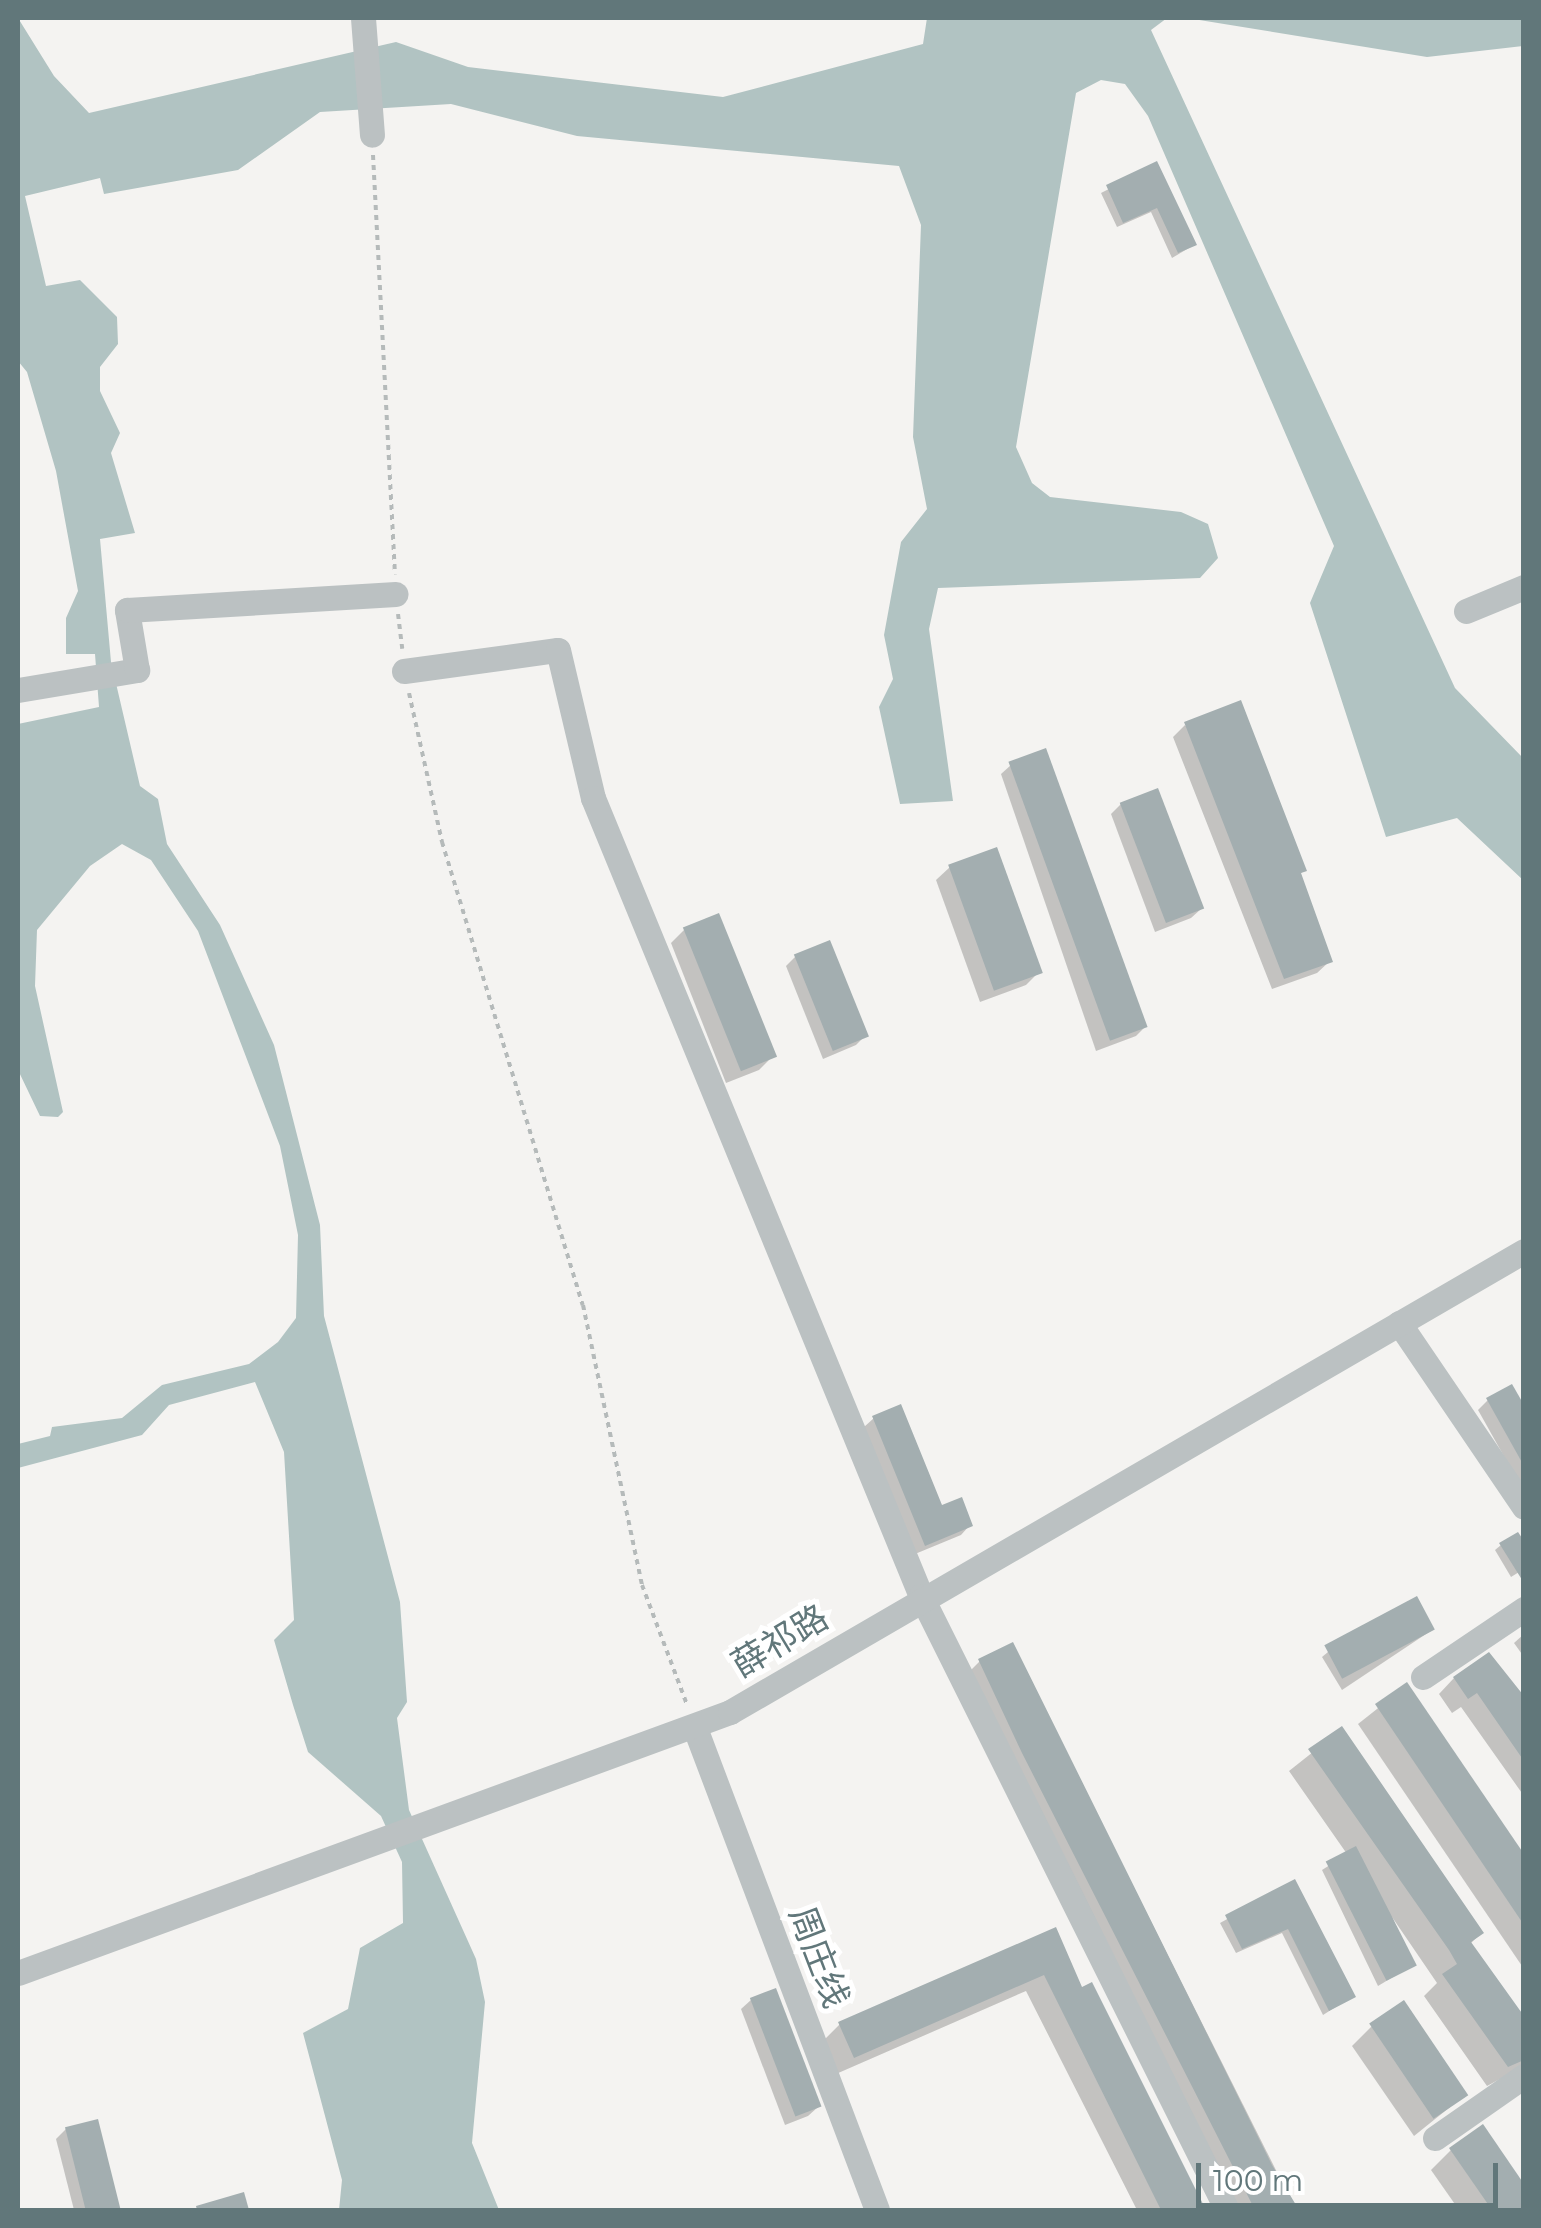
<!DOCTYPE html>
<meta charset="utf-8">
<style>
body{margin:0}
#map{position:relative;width:1541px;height:2228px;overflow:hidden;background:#f4f3f1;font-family:Montserrat,"Noto Sans SC",sans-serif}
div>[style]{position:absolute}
.water>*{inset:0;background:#b1c3c2}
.shadow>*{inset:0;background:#0003}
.building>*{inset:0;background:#a3aeb0;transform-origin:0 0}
.path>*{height:4px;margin-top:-2px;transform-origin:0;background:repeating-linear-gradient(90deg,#b5baba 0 5px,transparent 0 10px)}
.minor>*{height:25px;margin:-12.5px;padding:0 12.5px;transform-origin:12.5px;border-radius:12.5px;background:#bbc1c2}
span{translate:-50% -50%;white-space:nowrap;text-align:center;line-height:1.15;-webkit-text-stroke:10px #fff;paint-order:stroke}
.street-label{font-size:35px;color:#61777a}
.frame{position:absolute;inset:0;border:20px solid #61777a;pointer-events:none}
.scale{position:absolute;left:1196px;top:2163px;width:302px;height:45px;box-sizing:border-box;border:5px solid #61777a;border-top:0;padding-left:12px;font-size:30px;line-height:35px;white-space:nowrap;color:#61777a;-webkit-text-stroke:8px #fff;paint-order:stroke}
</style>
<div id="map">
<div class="water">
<div style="clip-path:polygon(18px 18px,54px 76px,89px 113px,396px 42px,468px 67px,723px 97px,923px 44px,927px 18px,1167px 18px,1151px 30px,1455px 688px,1523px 758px,1523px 880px,1457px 818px,1386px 837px,1310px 603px,1334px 546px,1148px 116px,1125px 84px,1101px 80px,1076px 93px,1016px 447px,1032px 483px,1050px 497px,1181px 512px,1208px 524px,1218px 558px,1200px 578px,938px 588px,929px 629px,953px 801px,900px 804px,879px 707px,893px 679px,884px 635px,901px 542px,927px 509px,913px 437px,921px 225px,899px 166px,577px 136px,451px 104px,320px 112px,238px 170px,104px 194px,100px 178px,25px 196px,46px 286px,80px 280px,117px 317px,118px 344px,100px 367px,100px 391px,120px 433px,111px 453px,135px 533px,100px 539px,111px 662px,140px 786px,158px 799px,167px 844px,220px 925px,274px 1045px,320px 1225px,324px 1316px,400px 1602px,407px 1702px,397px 1718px,409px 1810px,476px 1959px,485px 2002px,472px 2143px,499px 2210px,339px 2210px,342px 2180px,303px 2033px,348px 2009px,360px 1948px,403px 1923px,402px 1862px,381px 1816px,308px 1752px,293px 1705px,274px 1640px,294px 1620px,284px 1452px,255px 1382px,169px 1405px,142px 1435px,18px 1468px,18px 1444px,50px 1436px,52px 1427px,122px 1418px,162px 1385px,249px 1364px,278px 1342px,296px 1318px,298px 1235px,280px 1146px,198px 931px,151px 860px,122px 844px,90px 866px,37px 930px,35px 986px,63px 1112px,58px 1117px,40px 1116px,18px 1070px,18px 724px,99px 707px,95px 654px,66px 654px,66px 618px,78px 591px,56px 471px,27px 372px,18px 361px)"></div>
<div style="clip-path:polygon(1187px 18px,1523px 18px,1523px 46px,1427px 57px)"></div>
</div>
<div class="shadow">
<div style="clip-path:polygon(1156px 165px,1194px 245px,1172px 258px,1151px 212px,1117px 227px,1101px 193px)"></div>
<div style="clip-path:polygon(1185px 725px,1304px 870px,1299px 875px,1330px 961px,1317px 973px,1272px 989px,1173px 737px)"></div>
<div style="clip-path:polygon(1011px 765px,1146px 1026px,1136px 1036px,1096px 1051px,1001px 774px)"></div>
<div style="clip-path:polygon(1121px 804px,1201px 909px,1191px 918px,1155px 932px,1111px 814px)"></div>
<div style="clip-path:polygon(950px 867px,1039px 972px,1026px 985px,980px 1002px,936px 880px)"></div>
<div style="clip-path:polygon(684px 930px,773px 1056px,759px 1070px,726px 1083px,671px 943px)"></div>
<div style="clip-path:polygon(795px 957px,866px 1035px,856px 1045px,823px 1059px,786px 966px)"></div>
<div style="clip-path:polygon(1488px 1400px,1524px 1410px,1524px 1492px,1478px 1410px)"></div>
<div style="clip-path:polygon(874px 1418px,941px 1509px,970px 1525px,961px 1535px,915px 1554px,864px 1427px)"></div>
<div style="clip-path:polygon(1501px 1545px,1524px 1569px,1511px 1577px,1495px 1550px)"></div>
<div style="clip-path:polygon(1432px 1630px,1342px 1690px,1322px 1657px,1328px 1652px)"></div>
<div style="clip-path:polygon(1524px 1634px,1524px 1657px,1514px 1643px)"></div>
<div style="clip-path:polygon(1012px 1645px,1296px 2210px,1226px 2210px,960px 1681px,980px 1661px)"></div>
<div style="clip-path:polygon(1454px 1678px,1524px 1704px,1524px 1796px,1461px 1707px,1452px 1713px,1439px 1694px)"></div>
<div style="clip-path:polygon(1406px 1686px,1524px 1858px,1524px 1969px,1358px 1724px)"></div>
<div style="clip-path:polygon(1342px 1729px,1481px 1933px,1470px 1944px,1524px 2021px,1524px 2066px,1487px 2086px,1424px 1996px,1437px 1983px,1392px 1917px,1413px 1965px,1378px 1986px,1322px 1870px,1347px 1854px,1289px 1771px)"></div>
<div style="clip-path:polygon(1294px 1882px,1353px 1996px,1323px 2015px,1282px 1933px,1236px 1953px,1220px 1923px)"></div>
<div style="clip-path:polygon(1054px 1931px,1081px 1991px,1091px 1986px,1205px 2210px,1137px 2210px,1026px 1991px,836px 2074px,822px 2042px,840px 2024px)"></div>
<div style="clip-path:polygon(751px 2000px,818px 2107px,808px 2116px,785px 2125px,741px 2009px)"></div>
<div style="clip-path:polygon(1372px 2026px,1465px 2095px,1414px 2136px,1352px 2046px)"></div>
<div style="clip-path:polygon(97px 2122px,118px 2210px,74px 2210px,56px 2139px,66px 2129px)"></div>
<div style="clip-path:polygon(1451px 2150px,1524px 2188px,1524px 2210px,1459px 2210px,1431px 2170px)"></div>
</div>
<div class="building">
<div style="clip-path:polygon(1157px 161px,1197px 245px,1178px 253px,1157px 208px,1123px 223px,1106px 185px)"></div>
<div style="clip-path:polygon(1241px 700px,1307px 871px,1301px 873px,1333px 962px,1284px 979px,1184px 722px)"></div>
<div style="left:1046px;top:748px;width:297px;height:40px;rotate:70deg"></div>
<div style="left:1158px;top:788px;width:129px;height:41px;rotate:69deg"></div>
<div style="left:997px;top:847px;width:134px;height:52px;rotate:70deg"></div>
<div style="left:719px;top:913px;width:155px;height:39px;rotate:68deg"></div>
<div style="left:830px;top:940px;width:104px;height:39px;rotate:68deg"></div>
<div style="clip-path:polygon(1512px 1384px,1524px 1405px,1524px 1466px,1486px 1398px)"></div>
<div style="clip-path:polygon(901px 1404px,942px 1505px,962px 1497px,973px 1526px,925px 1546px,872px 1416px)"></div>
<div style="clip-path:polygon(1518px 1532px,1524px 1541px,1524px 1583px,1499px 1543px)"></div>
<div style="left:1417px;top:1596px;width:38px;height:105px;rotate:62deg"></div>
<div style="clip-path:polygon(1013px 1642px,1272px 2165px,1299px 2210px,1255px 2210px,1022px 1753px,978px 1659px)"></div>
<div style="clip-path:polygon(1489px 1652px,1524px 1696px,1524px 1761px,1477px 1693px,1468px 1699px,1453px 1677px)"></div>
<div style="clip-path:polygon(1407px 1682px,1524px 1854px,1524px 1925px,1375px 1704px)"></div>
<div style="clip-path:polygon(1342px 1726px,1484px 1933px,1471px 1942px,1524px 2016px,1524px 2060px,1508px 2067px,1442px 1974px,1457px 1964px,1449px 1950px,1308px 1749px)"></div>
<div style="left:1356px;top:1846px;width:134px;height:34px;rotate:63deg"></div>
<div style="clip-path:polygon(1295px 1879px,1356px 1997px,1329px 2011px,1288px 1929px,1242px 1949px,1225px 1915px)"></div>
<div style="clip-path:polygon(1056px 1927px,1082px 1987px,1092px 1982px,1206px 2210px,1161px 2210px,1044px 1975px,854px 2058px,838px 2022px)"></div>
<div style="left:776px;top:1988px;width:127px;height:28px;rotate:69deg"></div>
<div style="left:1404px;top:2000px;width:115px;height:42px;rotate:56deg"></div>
<div style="left:98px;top:2119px;width:94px;height:34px;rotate:76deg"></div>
<div style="clip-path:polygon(1483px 2124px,1524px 2184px,1524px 2210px,1492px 2210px,1449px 2148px)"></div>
<div style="clip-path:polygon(244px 2192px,249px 2210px,197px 2210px,196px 2206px)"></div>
</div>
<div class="path">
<div style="left:373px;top:155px;width:420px;rotate:87deg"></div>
<div style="left:398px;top:614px;width:35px;rotate:83deg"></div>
<div style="left:409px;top:693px;width:153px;rotate:77.5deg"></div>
<div style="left:442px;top:842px;width:484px;rotate:73.1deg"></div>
<div style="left:583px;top:1305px;width:286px;rotate:78.1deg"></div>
<div style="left:642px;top:1585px;width:128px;rotate:69.4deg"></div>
</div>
<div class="minor">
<div style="left:363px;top:18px;width:117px;rotate:85.6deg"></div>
<div style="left:1466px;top:611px;width:63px;rotate:-22.5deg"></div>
<div style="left:404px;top:671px;width:155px;rotate:-7.8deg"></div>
<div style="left:558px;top:650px;width:152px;rotate:76.7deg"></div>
<div style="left:593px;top:798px;width:863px;rotate:67.66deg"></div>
<div style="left:921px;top:1596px;width:686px;rotate:63.51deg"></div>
<div style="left:18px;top:690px;width:121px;rotate:-9.5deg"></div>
<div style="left:137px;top:670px;width:61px;rotate:-99.5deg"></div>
<div style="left:127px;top:610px;width:269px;rotate:-3.4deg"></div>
<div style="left:1399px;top:1323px;width:222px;rotate:55.8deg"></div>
<div style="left:1423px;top:1677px;width:122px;rotate:-34deg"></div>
<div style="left:695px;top:1728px;width:515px;rotate:69.31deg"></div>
<div style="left:18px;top:1973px;width:758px;rotate:-20.13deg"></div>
<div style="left:730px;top:1712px;width:918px;rotate:-30.14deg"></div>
<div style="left:1435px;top:2138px;width:108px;rotate:-34.9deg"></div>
</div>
<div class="street-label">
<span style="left:780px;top:1641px;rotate:-31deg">薛祁路</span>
<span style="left:819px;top:1957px;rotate:69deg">周庄线</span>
</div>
<div class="frame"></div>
<div class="scale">100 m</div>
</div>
